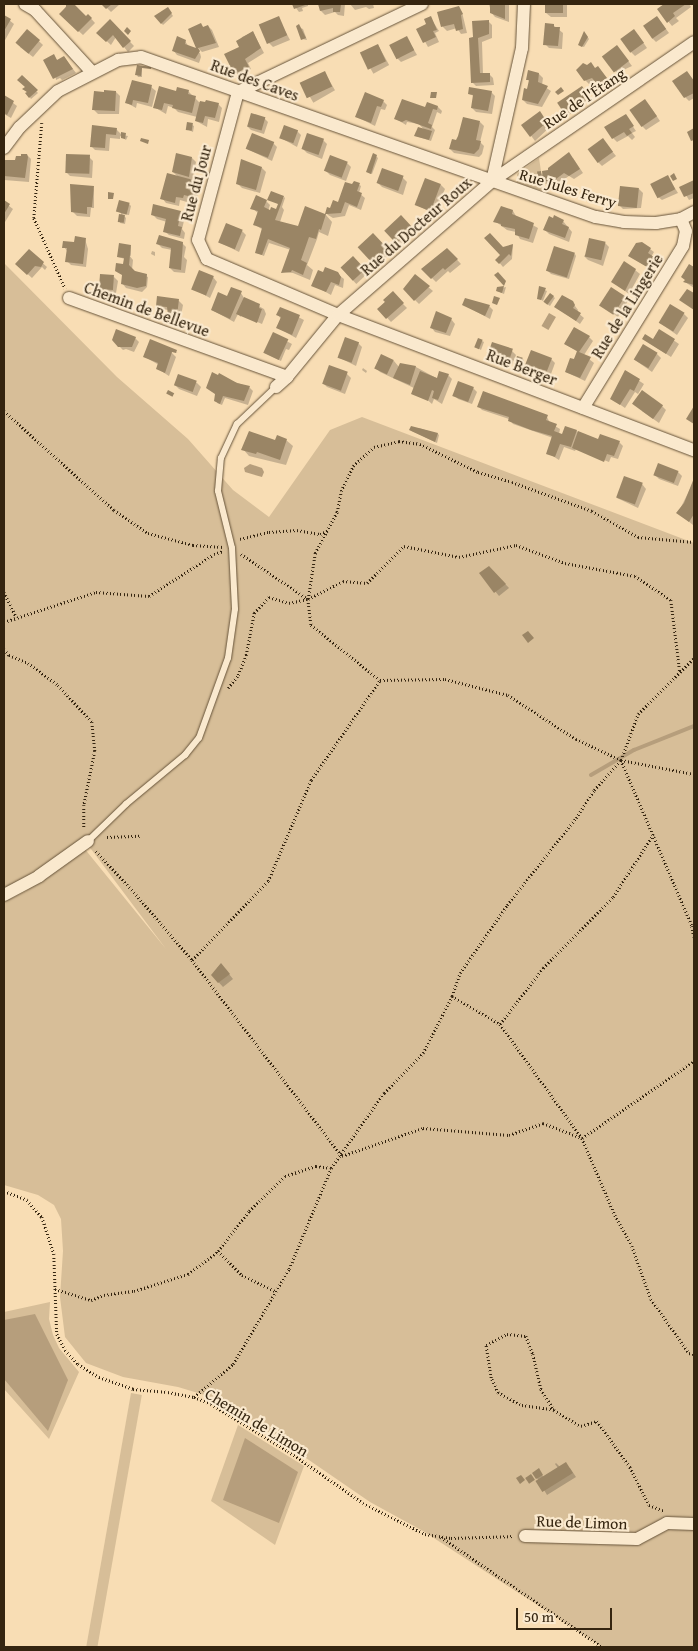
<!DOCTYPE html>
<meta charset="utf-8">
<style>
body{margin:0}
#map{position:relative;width:698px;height:1651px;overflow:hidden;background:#f8ddb4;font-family:"Gentium Book Plus",serif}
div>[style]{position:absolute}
.green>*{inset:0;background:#d7be98;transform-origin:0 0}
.water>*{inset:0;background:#b69e7c;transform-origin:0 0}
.shadow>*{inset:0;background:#0003;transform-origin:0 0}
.stream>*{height:4px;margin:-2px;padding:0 2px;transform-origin:2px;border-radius:2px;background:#b69e7c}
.building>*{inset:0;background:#9a8565;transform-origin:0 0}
.path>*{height:2.5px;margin-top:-1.25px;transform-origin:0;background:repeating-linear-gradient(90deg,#352510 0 1px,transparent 0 3.5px)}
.roads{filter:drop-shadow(0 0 1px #665339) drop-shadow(0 0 1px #665339)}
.lane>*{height:6px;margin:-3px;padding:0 3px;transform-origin:3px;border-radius:3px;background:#fae9ce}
.street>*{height:12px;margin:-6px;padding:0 6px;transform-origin:6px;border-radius:6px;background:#fae9ce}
span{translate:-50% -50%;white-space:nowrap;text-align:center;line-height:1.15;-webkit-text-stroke:4.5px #fae9ce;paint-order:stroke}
.street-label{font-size:16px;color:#352510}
.frame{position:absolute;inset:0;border:5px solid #352510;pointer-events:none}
.scale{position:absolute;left:516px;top:1608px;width:96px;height:22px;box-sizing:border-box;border:2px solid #352510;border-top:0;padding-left:6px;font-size:15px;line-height:18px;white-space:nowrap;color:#352510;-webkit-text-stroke:4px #fae9ce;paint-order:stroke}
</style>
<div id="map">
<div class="green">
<div style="clip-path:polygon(539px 158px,541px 171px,537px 172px,538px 180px,542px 180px,543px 191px,517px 183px,517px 174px)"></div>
<div style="clip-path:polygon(4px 263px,117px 377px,188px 439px,233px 490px,269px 517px,330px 430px,362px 417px,694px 543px,694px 1647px,602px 1647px,423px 1531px,370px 1502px,248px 1418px,208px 1396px,178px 1387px,123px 1377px,86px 1363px,65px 1337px,60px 1297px,63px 1251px,61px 1219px,54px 1205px,38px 1195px,4px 1185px,4px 902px,26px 891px,84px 848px,166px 949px,85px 841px,4px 892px)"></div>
<div style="clip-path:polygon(50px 1302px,49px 1319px,53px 1335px,59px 1348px,79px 1372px,49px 1439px,4px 1389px,4px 1312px)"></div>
<div style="left:131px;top:1393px;width:11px;height:260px;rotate:10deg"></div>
<div style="clip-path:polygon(238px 1425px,304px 1466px,275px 1545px,211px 1501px)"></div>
</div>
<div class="water">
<div style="left:549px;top:313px;width:8px;height:15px;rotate:30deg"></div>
<div style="clip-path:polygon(250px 464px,262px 468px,264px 472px,262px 477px,245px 472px,244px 468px)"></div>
<div style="clip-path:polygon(35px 1314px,68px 1380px,48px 1431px,4px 1379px,4px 1320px)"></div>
<div style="clip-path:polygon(245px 1438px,298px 1472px,279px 1523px,223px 1500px)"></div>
</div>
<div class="shadow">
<div style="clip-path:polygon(68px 4px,72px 4px,86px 17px,88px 15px,95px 23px,83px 35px,60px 14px)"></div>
<div style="clip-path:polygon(103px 4px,120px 4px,111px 12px)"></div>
<div style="clip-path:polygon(293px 4px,308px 4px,308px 6px,302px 8px,303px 11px,299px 12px)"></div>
<div style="clip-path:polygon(320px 4px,345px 4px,344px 16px,338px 15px,335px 12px,325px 15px,321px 11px)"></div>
<div style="clip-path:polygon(350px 4px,373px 4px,374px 8px,369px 9px,366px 7px,355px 10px)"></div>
<div style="clip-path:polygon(489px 4px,509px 4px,509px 22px,495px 17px,491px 12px)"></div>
<div style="clip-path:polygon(546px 4px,567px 4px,567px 17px,551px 17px,546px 13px)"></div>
<div style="clip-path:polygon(666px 4px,689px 4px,691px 7px,676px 18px,679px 21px,672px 26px,658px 9px)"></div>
<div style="clip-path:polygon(458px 8px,462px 12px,467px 33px,461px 34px,457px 28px,447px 31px,443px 27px,439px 13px)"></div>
<div style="clip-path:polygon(169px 10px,173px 16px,163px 25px,156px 17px)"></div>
<div style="clip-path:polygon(4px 16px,14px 24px,4px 42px)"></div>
<div style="clip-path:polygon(278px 17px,290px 40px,273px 47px,269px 43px)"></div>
<div style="clip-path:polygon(430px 17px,439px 31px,435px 33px,439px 42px,428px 47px,418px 29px,428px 25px)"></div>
<div style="clip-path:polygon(657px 17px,669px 33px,656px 42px,652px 38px)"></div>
<div style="clip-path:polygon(110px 21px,134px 46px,128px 52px,116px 37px,111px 45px,98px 33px)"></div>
<div style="clip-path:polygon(488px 21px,492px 25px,492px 38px,482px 42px,483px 74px,489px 74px,493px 78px,494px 85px,476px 86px,472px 82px,474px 39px)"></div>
<div style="clip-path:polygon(201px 25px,204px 28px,208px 26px,212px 30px,219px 47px,202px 52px,198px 48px)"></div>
<div style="clip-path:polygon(553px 25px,563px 33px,562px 49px,549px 48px,545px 44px)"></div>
<div style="clip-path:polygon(298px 27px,303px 29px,307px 40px,302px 39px)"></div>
<div style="clip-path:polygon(27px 30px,43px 45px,33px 57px,20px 47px)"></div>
<div style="clip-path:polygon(253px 32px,264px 53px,248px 63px,251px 69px,238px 75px,234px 71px,242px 37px)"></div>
<div style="clip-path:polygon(586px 35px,589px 39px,584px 47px,581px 46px)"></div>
<div style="clip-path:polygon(638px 35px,647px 48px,635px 56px,631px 52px)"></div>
<div style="clip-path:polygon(407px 38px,417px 55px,401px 62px,397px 58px)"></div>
<div style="clip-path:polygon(185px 41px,189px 47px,200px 53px,201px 57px,199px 63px,177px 55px,173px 50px)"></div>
<div style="left:378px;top:45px;width:23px;height:18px;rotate:61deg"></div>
<div style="clip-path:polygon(617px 46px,632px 66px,617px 73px,613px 69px)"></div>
<div style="clip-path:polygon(53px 56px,58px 61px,64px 57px,76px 73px,62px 80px,60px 78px,56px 80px)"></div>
<div style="clip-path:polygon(142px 67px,142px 77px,138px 77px,137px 75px)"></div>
<div style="clip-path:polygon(598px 68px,610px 82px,602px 88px,596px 81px,589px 84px,585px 80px)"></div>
<div style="clip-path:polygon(687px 72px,694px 81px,694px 98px,689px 101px,685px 97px)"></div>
<div style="left:325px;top:73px;width:20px;height:25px;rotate:60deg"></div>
<div style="clip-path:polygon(539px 74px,543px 78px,542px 85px,551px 91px,542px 107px,527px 104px,523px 100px,530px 82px,527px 79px)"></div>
<div style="clip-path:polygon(22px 77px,38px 93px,31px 99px,27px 93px)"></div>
<div style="clip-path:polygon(151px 87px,156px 91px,152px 107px,137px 103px,136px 108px,127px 103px)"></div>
<div style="clip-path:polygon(188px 91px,199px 102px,218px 104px,222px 108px,219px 122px,208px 119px,207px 127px,196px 121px,197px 117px,178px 112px,174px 108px,168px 106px,166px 114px,154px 107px,177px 93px)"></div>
<div style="clip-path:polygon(116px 92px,120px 96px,119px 114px,98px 114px,94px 110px)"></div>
<div style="clip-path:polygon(491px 92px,495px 96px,492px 114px,476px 112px,472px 108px,474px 96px,469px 94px)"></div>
<div style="clip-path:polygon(586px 92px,591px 99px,569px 115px,565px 111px)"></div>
<div style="clip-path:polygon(4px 96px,17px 106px,11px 118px,4px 114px)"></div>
<div style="clip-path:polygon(383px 101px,387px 105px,385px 110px,381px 109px,375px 126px,357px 117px)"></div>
<div style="clip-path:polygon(649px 105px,660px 121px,646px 130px,642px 126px)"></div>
<div style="clip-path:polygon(438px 107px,442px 111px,441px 114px,437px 112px,432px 127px,435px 130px,431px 141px,416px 136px,425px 131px,419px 124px,407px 122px,406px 125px,396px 119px,422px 108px)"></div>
<div style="clip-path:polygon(543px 117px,550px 127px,535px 141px,523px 125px)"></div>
<div style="clip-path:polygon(264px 118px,268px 122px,264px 134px,251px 130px,247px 126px)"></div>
<div style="clip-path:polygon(627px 118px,636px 131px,632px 133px,635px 137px,632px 140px,628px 136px,617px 142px,613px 138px)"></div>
<div style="clip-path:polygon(480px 122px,484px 126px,480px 142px,484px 146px,482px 154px,479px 157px,454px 153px,450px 149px)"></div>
<div style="clip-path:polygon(188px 123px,194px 126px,193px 132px,187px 129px)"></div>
<div style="clip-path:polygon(93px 127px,116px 129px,122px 135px,128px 136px,126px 140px,120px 136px,120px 139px,110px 138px,109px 151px,95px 150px,91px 146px)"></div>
<div style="clip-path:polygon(297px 131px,301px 135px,297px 147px,281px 138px)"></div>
<div style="clip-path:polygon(323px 140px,327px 144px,322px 159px,307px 153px,303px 149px)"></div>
<div style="clip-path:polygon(603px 140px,616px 156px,602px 166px,598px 162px)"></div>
<div style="clip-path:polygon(273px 143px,277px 147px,272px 161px,247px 149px)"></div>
<div style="clip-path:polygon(373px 154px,378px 158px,372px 174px,369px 173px)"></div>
<div style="clip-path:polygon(27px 155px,31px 159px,29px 182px,4px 180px,4px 161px,16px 162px)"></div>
<div style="clip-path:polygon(89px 157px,93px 161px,92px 178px,70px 176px,66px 172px)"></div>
<div style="clip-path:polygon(192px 158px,196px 162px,192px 181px,200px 186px,196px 201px,188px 198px,187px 202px,180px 200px,179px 206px,166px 203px,162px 198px,179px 178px,173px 172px)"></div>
<div style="clip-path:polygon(573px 158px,583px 173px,574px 179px,569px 176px,560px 182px,548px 185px,539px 180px,540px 172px,544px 176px)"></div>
<div style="clip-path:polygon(347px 163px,351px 167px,346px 181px,330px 175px,326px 171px)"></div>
<div style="clip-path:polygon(262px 168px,266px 172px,260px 193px,242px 188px,238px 184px)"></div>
<div style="clip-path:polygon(668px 177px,678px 193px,662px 200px,657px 196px)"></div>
<div style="clip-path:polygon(403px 178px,407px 182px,403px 195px,382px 187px,378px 183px)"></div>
<div style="clip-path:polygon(426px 180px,441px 185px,445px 189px,434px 214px,417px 205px)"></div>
<div style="clip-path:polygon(694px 181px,694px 198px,689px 200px,681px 187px)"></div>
<div style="clip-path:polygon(355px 182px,361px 186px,359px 193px,365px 198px,361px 210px,349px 205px,345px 216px,333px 218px,328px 215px,326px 213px,339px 203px)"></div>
<div style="clip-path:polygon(94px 188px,94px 208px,91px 208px,90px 217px,77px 216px,73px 212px)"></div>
<div style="clip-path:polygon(639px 189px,643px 193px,641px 208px,623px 209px,619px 205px)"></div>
<div style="clip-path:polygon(284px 197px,285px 198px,282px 207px,284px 210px,280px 222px,299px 228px,326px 215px,332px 222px,328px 236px,319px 232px,317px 239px,307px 265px,313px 270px,310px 280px,293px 273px,283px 272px,291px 250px,269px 243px,264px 256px,257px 253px,263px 230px,254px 224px,258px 213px,252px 208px,266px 201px,270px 205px,268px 211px,276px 211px)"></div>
<div style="clip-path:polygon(4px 202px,13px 209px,5px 222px,4px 221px)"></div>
<div style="clip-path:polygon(129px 204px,131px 206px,129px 215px,122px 214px,126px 218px,125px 224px,120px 223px,121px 213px,117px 211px)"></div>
<div style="clip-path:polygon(154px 206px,181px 213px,185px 217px,182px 229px,185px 233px,184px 239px,169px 235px,164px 231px,167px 222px,157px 219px,153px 215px)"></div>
<div style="clip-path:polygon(501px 208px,513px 211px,516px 216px,538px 228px,533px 243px,520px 239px,516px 232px,507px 230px,495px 221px)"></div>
<div style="left:401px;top:217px;width:22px;height:20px;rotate:47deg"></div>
<div style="clip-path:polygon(563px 221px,572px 232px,569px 242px,549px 234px,545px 230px)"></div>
<div style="clip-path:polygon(242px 231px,246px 235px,239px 252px,219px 242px)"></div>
<div style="clip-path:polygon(373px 234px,391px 253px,381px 262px,379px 260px,374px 264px,359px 247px)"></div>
<div style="clip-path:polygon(85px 239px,88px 249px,86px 267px,71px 265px,67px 261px,68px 252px,64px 247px,78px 244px)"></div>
<div style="clip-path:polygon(182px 243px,186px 247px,184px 257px,187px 260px,185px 273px,174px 272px,170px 268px,172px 250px,162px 248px,158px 244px)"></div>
<div style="clip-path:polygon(605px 243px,609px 247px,603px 266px,588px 260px,584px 256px)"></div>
<div style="clip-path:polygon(513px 245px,512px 259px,503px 267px,497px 260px,501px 255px,503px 248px)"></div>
<div style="clip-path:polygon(131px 246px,131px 256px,129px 255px,133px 260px,132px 270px,148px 277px,147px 287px,142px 292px,126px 288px,122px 283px,125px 259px,118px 257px)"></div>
<div style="clip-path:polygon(447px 249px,461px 264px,450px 273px,448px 271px,436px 282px,423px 269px)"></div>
<div style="clip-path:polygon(650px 249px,654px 252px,651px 257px,654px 260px,649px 268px,629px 256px)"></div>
<div style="clip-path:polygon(29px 251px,47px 267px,45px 270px,42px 267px,32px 278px,21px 268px)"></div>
<div style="clip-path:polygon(152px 251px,155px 252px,155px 256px,151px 254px)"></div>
<div style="clip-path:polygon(575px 254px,576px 256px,569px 279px,551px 274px,547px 270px)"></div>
<div style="left:353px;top:257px;width:22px;height:16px;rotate:47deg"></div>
<div style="clip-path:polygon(689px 266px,694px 269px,694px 288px,685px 282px)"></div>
<div style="clip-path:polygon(635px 270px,640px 274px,629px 294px,613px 282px)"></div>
<div style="clip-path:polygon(329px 274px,339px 275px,344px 279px,343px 288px,335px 285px,331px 295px,313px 285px)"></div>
<div style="clip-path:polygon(415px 276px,433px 291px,419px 304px,409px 294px)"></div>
<div style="clip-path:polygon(114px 277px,118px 281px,116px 293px,104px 292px,100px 288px)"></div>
<div style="clip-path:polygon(213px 277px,217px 282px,210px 298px,192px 288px)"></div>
<div style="clip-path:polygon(506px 287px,504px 294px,497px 291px,498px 289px)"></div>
<div style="clip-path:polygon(540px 288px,547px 291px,543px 301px,538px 298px)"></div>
<div style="clip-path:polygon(241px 293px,244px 298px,264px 309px,266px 314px,262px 324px,241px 315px,241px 317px,238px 314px,234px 322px,212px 310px,228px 297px)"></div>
<div style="clip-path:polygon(392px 293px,407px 308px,391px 322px,379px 309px)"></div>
<div style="clip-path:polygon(551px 295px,555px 298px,550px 306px,547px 304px)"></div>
<div style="clip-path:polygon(624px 297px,628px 301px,618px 317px,601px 305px)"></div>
<div style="clip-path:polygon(158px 298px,179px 301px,183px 305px,181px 316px,171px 314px,171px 316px,169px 310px,161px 309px,157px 305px)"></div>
<div style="clip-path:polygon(572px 302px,578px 310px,577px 312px,584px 318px,580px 324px,556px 307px)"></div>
<div style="clip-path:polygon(464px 305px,489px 306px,493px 310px,490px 319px)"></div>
<div style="clip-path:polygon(281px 308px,304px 320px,296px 338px,278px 328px,281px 319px,278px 315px)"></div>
<div style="clip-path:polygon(684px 314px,688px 318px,677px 335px,660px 323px)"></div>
<div style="clip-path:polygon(172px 317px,181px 318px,181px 320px,174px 319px)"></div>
<div style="clip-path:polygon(451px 319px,455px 324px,450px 336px,435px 332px,431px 327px)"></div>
<div style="clip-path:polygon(660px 331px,679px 344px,671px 357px,643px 339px,654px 340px)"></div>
<div style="clip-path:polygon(273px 334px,292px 344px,289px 350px,286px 349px,281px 361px,265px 353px)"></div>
<div style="clip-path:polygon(589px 337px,593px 341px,584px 355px,594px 363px,585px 381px,566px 372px,578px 352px,565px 344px)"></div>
<div style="clip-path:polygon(135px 338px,139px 342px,134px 352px,126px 349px,123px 350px,113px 340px)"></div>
<div style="clip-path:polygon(151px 341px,178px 353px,170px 351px,176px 357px,169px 376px,158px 369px,159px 365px,145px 357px)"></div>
<div style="clip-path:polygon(482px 341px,484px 342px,481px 350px,476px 347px)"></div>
<div style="clip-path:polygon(358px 343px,362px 347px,356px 366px,338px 357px)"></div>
<div style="clip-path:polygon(512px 351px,516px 355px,512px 365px,492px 358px,488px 354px)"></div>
<div style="clip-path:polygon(657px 354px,661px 358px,652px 372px,635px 360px)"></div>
<div style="clip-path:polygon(381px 355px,394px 361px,399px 367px,401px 364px,416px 367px,438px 379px,448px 375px,452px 379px,442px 404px,434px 399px,432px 404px,414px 388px,380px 372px,376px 368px)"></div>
<div style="clip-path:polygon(522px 359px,524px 360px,520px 368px,516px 367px)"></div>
<div style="clip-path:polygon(551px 359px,555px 363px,551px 374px,530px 369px,526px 365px)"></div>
<div style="clip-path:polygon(363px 368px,367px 371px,366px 373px,362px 370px)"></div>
<div style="clip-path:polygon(626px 372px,644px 384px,638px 394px,635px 392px,625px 408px,612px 399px)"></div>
<div style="clip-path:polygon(212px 374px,249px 387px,253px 391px,248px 405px,225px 398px,222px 405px,217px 403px,216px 394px,207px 388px)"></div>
<div style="clip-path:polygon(347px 374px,351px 378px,345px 394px,327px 387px,323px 383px)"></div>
<div style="clip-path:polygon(178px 375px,197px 383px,201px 387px,197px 396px,179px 389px,175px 385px)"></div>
<div style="clip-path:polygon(473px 388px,477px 392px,472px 404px,458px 399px,454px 395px)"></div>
<div style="clip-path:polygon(478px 406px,547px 417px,550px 423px,560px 429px,559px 434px,563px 435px,576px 431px,599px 440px,619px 442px,623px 446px,618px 459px,611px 457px,609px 462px,576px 449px,575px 451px,564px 447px,559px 460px,548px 453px,553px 438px,513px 424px,509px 419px,482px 410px)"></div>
<div style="clip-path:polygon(662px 406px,666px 410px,659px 423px,642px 411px)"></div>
<div style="clip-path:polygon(419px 428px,438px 434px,439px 435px,437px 443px,412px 431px)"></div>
<div style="clip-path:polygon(286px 440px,293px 446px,286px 465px,249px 456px,243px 449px)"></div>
<div style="clip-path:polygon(678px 472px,682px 476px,678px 486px,659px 479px,655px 475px)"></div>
<div style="clip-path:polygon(694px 481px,694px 524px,693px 525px,678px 513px)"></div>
<div style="clip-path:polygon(642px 484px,646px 489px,638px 508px,617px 498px)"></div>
<div style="clip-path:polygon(489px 567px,509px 588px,499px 596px,481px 574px)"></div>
<div style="clip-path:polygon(221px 964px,233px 979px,223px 987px,212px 975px,218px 970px,217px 968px)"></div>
<div style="clip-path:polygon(556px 1463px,560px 1467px,570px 1468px,576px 1477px,547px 1495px,534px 1473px,540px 1472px,544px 1478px,558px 1468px,555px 1464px)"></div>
</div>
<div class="stream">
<div style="left:591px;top:775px;width:50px;rotate:-30.2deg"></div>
<div style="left:634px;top:750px;width:65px;rotate:-21.8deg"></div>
</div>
<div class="building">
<div style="clip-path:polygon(66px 4px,74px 4px,86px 16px,88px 14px,92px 18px,78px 32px,59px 14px,66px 7px)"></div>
<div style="clip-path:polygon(101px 4px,112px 4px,106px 9px)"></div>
<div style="clip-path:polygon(292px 4px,308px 4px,294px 9px)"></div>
<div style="clip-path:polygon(318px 4px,341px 4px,340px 12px,333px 12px,333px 8px,320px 11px)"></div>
<div style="clip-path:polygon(490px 4px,505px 4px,505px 19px,490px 13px)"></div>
<div style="left:545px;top:4px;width:18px;height:9px"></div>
<div style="clip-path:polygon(664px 4px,686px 4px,673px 13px,675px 16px,667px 23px,657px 9px)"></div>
<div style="clip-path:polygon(459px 6px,463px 14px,461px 15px,463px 29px,456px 31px,454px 24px,441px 27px,437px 12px)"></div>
<div style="clip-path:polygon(168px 7px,172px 13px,161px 24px,154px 16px)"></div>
<div style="clip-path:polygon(4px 15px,11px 19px,4px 31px)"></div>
<div style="left:279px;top:16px;width:21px;height:22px;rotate:67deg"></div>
<div style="clip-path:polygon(431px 16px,437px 30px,433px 31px,436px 37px,423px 43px,416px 29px,426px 24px,424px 19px)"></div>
<div style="left:657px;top:16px;width:16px;height:17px;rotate:55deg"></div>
<div style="clip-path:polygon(110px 19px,131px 41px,123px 48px,113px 35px,106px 42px,96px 33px)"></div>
<div style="clip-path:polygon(489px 20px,489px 34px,478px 38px,479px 56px,480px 73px,490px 73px,490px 82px,471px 83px,469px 38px,473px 37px,472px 21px)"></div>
<div style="clip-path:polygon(201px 23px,203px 27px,208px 25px,216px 43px,198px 48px,200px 51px,195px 59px,172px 51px,177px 36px,186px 40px,185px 44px,196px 48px,188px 29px)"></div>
<div style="clip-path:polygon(545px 23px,554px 24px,554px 27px,560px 27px,558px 46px,543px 45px)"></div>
<div style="clip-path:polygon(299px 24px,306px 38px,301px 40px,296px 26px)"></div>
<div style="clip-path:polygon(127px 27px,131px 31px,128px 35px,124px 31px)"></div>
<div style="left:27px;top:29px;width:17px;height:18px;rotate:40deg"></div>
<div style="left:634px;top:29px;width:17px;height:17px;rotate:54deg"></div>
<div style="clip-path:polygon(253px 31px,261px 48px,245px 59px,249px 67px,234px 74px,224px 54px,239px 47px,236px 41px)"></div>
<div style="clip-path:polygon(584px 31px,588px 37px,582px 47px,578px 45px)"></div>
<div style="left:407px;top:36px;width:16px;height:20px;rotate:63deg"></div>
<div style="left:378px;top:44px;width:19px;height:20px;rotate:65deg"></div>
<div style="left:617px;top:45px;width:20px;height:19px;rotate:53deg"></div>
<div style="clip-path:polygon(54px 54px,57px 60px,64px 56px,73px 69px,53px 79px,43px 60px)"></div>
<div style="clip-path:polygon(591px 62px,595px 68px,598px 66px,607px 78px,597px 84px,592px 78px,584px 81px,576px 70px,583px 63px,587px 65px)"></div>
<div style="clip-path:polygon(137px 65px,151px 67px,151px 69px,142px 68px,141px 76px,135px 75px)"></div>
<div style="clip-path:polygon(528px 70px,539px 73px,538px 82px,548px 86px,538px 104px,522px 100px,524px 88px,527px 89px,529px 80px,526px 80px)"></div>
<div style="left:325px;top:71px;width:17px;height:28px;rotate:65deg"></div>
<div style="clip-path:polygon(687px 71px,694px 81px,694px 93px,684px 98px,672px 81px)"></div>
<div style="clip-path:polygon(22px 75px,38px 90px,29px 98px,25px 93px,27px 92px,22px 89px,25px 87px,17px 80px)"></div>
<div style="clip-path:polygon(132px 80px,152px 85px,148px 103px,133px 100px,132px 105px,125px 103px)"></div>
<div style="clip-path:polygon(159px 86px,176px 91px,177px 87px,189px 90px,188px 94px,196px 96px,192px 113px,172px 108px,173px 105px,164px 103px,162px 110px,153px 108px)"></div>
<div style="left:582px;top:86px;width:11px;height:30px;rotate:56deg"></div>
<div style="clip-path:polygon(469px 87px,492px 91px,488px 111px,471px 108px,473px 95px,468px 94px)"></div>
<div style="clip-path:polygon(561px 87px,564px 91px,558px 95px,555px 92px)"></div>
<div style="clip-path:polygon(104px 90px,116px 91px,115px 111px,92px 110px,94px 91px,104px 92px)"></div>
<div style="clip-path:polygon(365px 92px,384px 100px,381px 107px,377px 106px,371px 123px,355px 117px)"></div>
<div style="clip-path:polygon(431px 92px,437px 92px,436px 98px,430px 98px)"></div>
<div style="clip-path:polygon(4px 95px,14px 101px,7px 115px,4px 113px)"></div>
<div style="clip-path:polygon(402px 99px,425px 107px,427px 102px,438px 106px,437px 110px,433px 109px,428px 123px,432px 125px,431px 129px,406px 120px,402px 122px,394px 119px)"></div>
<div style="left:645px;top:99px;width:21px;height:19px;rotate:55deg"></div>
<div style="clip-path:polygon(206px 100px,219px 103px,215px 118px,205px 116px,203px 123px,195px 121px,200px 101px,205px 102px)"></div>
<div style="clip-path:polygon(540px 111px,547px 122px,530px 137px,521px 125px)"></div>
<div style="left:251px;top:113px;width:15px;height:14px;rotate:16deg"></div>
<div style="clip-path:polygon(626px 114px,634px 126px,629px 129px,632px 133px,627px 136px,624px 132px,612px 139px,604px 127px)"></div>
<div style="clip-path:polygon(463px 117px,480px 121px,476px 140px,481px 141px,479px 149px,474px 154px,449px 149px,452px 139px,456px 140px,458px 136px)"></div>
<div style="left:187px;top:122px;width:6px;height:8px;rotate:9deg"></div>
<div style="clip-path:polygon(92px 125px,117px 128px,116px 135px,106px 134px,105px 148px,90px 147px)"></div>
<div style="left:284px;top:125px;width:15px;height:14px;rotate:20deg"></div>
<div style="clip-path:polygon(418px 127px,432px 131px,429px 140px,414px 136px)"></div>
<div style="clip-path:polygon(694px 128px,694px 140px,691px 141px,687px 132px)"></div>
<div style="clip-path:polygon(121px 132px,126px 133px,125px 139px,121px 138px)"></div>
<div style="left:252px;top:133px;width:24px;height:17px;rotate:22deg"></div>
<div style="left:307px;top:133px;width:18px;height:17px;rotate:19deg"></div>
<div style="clip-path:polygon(141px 138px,149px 140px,148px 144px,140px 141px)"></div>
<div style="left:603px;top:138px;width:17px;height:19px;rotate:54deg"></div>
<div style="clip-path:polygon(569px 152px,580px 169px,569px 176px,564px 173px,556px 179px,543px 182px,542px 171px,548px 170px,548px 168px)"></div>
<div style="clip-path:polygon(176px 153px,192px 157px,189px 177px,172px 172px)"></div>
<div style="clip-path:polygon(373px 153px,377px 155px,371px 174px,366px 172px)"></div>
<div style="clip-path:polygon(21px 154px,27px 154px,28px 157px,25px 178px,4px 176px,4px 160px,15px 160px,16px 156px,21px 156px)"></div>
<div style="left:66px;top:154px;width:24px;height:19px;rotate:2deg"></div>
<div style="left:330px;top:155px;width:19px;height:17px;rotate:21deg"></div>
<div style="clip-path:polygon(241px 159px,262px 167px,256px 190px,236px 184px)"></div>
<div style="left:382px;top:168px;width:23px;height:16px;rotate:20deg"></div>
<div style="left:541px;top:171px;width:9px;height:4px;rotate:84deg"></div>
<div style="clip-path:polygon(167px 173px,197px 181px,192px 197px,184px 195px,183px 198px,176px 197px,175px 203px,160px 199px)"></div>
<div style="clip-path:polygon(674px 173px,677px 179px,673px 181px,670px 176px)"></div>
<div style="left:668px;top:175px;width:16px;height:20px;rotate:63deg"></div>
<div style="left:425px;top:178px;width:17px;height:29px;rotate:21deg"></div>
<div style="clip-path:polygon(694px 180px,694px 193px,684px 197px,679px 187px)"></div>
<div style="clip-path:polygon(354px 181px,360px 183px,357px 191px,362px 193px,357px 207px,345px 202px,341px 213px,326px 214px,321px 230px,319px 229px,316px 239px,309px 237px,301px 260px,307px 263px,303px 275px,292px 270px,291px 272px,281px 273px,290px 248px,268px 239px,262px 255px,255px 253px,262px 228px,253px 225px,258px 211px,250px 209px,256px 195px,267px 200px,264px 207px,270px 210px,271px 207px,276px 209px,278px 204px,267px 200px,271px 191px,284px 196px,275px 220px,298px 226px,305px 206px,325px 214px,327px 207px,330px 208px,333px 200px,338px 202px,345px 182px,352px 184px)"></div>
<div style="clip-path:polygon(70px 184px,94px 186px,92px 207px,87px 207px,87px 214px,71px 212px)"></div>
<div style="left:620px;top:186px;width:19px;height:20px;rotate:6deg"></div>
<div style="clip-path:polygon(108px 192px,114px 193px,113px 199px,108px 199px)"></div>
<div style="clip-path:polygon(4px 200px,10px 204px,4px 214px)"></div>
<div style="left:119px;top:200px;width:11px;height:12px;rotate:15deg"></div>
<div style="clip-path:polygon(153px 204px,181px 211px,178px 226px,182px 227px,180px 236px,163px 232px,166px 219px,151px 215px)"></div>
<div style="clip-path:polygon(501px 206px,513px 210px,512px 214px,534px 223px,529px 239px,515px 235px,515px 229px,501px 226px,501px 224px,493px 222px)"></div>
<div style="left:119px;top:214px;width:6px;height:8px;rotate:9deg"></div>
<div style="left:401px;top:215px;width:18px;height:23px;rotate:47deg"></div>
<div style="clip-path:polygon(554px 215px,564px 220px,562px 224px,569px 227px,565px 238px,543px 230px,549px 216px,553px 218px)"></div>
<div style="left:226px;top:223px;width:18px;height:21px;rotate:22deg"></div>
<div style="left:373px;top:233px;width:22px;height:21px;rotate:47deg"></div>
<div style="clip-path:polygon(490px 233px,503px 247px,513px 244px,511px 256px,509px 254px,499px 264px,495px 260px,500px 255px,484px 238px)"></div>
<div style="clip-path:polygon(159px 235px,183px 242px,181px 270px,169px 268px,171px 248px,156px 244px)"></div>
<div style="clip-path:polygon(75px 236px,86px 238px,83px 264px,65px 262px,67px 248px,62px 248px,63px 241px,74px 242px)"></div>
<div style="left:589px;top:238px;width:17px;height:19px;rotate:13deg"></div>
<div style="clip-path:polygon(642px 242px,651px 248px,648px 253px,654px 257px,647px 267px,628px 256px,636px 243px)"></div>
<div style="clip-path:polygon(119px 243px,131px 245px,129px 265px,135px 271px,147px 274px,146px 286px,137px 288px,121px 284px,122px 275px,115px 271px,116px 263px,123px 264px,124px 258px,117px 257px)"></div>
<div style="left:554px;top:246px;width:22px;height:26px;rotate:18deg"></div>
<div style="clip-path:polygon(447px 248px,458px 259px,445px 270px,443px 268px,431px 279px,421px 269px)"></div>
<div style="clip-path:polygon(29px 249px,44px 262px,41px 267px,35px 266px,27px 275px,15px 264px)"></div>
<div style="left:353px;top:256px;width:18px;height:17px;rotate:47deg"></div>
<div style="clip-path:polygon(624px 261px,636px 269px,625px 291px,611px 282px)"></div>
<div style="clip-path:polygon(689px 264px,694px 267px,694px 285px,683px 282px,685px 280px,681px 277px)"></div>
<div style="clip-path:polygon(325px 267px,338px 272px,341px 277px,339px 285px,331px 282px,326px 292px,311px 286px,318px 270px,323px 272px)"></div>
<div style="left:199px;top:270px;width:16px;height:21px;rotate:22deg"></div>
<div style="clip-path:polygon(498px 272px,506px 281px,504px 286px,494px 275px)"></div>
<div style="left:100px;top:274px;width:14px;height:15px;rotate:4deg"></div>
<div style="clip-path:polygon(415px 274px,430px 286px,414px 301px,403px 289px)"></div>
<div style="clip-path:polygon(504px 286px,502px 293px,496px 291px,497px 287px)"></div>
<div style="clip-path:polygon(539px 286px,546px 288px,541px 300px,537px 299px)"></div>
<div style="clip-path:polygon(231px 287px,242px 291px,230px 319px,211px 310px,218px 292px,227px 296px)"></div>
<div style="left:611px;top:287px;width:17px;height:22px;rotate:33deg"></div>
<div style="clip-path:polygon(687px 289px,694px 293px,694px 310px,679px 300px)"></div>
<div style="clip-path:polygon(393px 291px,404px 303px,386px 319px,377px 309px,385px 302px,383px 300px)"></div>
<div style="left:550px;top:293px;width:5px;height:11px;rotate:37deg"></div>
<div style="clip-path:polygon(562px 295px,573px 301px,575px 305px,573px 308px,581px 313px,576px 321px,554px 307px)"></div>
<div style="clip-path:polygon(157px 296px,179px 299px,177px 316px,168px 315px,167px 307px,156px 306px)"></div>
<div style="clip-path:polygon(494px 296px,500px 298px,497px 305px,492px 303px)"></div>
<div style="clip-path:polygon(244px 297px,260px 304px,259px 308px,262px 309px,257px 323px,236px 314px)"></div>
<div style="clip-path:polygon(465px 298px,490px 305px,485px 316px,462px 305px)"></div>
<div style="left:670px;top:304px;width:17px;height:22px;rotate:31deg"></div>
<div style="clip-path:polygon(280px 307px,300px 315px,292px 335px,276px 328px,281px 317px,276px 315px)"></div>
<div style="clip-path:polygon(436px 311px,452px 318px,446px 333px,430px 328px)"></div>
<div style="clip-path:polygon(574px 327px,590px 336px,579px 352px,591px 357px,580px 378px,565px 372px,570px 358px,574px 359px,577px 351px,564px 344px)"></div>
<div style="clip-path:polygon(116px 329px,136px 337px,132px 347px,118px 347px,112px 340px)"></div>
<div style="clip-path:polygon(659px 329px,675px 339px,666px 354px,642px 339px,645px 334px,653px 339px)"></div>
<div style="left:273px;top:332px;width:17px;height:23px;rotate:25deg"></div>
<div style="left:345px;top:337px;width:15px;height:22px;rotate:20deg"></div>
<div style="left:478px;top:338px;width:5px;height:10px;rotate:22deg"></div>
<div style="clip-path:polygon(150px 339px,177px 350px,176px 353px,172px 352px,165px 373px,156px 369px,158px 363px,143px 357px)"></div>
<div style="left:492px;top:342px;width:22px;height:13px;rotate:18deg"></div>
<div style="left:643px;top:344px;width:17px;height:18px;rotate:31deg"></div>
<div style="clip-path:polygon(531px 350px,552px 358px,547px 371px,525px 365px)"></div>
<div style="left:381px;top:354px;width:14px;height:16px;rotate:25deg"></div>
<div style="left:517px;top:356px;width:6px;height:10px;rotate:18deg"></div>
<div style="clip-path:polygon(400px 363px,416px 366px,410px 385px,393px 378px)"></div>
<div style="left:329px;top:365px;width:20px;height:20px;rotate:20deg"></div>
<div style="clip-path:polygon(625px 370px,640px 379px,634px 391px,630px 389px,620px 405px,610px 399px)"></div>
<div style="clip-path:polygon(420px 371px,437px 378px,439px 371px,449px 374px,438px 400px,432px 398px,434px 391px,432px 390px,428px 401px,411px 394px)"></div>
<div style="clip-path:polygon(212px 372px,218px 375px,219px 373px,237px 383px,250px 386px,244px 401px,223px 396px,220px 404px,214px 401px,215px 394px,206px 388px)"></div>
<div style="left:178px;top:374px;width:20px;height:12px;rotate:20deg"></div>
<div style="left:458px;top:381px;width:17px;height:16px;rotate:21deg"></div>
<div style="left:168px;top:390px;width:7px;height:4px;rotate:27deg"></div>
<div style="left:642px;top:390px;width:26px;height:17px;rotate:36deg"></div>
<div style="clip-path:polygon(483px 391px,548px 415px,546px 420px,557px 424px,554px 431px,562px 434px,565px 426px,577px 430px,571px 447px,560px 444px,555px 457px,546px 454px,552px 436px,531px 430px,508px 421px,509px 417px,477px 407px)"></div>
<div style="clip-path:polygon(694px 406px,694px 424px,686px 419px)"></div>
<div style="clip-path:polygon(411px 426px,438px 433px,435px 442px,409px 430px)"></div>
<div style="clip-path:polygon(249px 431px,275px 440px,277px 435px,287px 439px,280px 460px,257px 452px,256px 454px,241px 450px)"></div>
<div style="clip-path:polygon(578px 431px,598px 439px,600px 434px,620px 441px,614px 456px,607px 454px,604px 462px,572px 448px)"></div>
<div style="left:658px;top:463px;width:22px;height:13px;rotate:21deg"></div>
<div style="left:624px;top:476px;width:20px;height:23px;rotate:20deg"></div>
<div style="clip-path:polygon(694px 478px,694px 514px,689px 522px,676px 513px,684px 503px)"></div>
<div style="clip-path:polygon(489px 566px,506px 584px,494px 593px,479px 573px)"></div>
<div style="clip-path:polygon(528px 631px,534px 638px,528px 643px,522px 635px)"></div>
<div style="clip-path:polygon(221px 963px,230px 974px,218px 983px,211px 975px)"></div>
<div style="left:566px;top:1462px;width:13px;height:36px;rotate:58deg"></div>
<div style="clip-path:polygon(539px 1468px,543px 1475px,536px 1479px,532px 1473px)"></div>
<div style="left:531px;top:1474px;width:7px;height:7px;rotate:56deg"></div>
<div style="clip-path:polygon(521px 1475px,525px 1480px,520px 1484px,516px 1478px)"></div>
</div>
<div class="path">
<div style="left:42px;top:123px;width:95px;rotate:94.8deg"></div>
<div style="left:34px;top:218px;width:77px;rotate:66.1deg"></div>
<div style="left:4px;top:411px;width:148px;rotate:42deg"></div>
<div style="left:114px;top:510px;width:41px;rotate:34.1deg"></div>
<div style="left:148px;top:533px;width:47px;rotate:14.9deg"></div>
<div style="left:193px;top:545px;width:30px;rotate:4deg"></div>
<div style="left:240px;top:539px;width:30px;rotate:-14deg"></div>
<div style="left:269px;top:532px;width:28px;rotate:-4deg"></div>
<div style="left:297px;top:530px;width:23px;rotate:10deg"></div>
<div style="left:320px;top:534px;width:8px;rotate:-23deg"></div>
<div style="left:241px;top:554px;width:81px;rotate:33.9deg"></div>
<div style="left:308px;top:599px;width:26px;rotate:83deg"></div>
<div style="left:311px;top:625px;width:88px;rotate:38.6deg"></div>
<div style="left:380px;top:680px;width:65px;rotate:-0.9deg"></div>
<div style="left:445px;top:679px;width:65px;rotate:14.3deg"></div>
<div style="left:508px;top:695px;width:81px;rotate:32.9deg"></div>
<div style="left:576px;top:739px;width:50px;rotate:25deg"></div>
<div style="left:621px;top:760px;width:74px;rotate:10.9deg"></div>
<div style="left:4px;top:592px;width:28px;rotate:64deg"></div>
<div style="left:308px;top:599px;width:39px;rotate:-27deg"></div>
<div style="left:343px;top:581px;width:24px;rotate:5deg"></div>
<div style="left:367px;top:583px;width:52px;rotate:-45deg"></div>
<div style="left:404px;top:546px;width:56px;rotate:11.3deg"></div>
<div style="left:459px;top:557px;width:58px;rotate:-11.9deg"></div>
<div style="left:516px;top:545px;width:52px;rotate:20.2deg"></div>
<div style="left:565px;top:563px;width:71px;rotate:10.5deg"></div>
<div style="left:635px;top:576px;width:43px;rotate:33.7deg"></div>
<div style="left:671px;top:600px;width:73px;rotate:82.9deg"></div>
<div style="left:4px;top:622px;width:97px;rotate:-18.1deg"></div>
<div style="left:96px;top:592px;width:53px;rotate:4.3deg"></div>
<div style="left:149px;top:596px;width:77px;rotate:-32.9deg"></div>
<div style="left:214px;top:554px;width:9px;rotate:-18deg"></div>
<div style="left:4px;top:649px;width:8px;rotate:50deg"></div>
<div style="left:9px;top:655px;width:21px;rotate:23deg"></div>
<div style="left:28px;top:663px;width:37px;rotate:36deg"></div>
<div style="left:58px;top:685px;width:50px;rotate:47.4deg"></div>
<div style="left:92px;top:722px;width:29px;rotate:84deg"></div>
<div style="left:95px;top:751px;width:55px;rotate:101.5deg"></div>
<div style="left:84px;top:805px;width:24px;rotate:90deg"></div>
<div style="left:228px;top:688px;width:16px;rotate:-52deg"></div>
<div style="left:238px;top:675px;width:22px;rotate:-68deg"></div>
<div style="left:246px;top:655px;width:43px;rotate:-79.2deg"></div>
<div style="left:254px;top:613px;width:22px;rotate:-47deg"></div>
<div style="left:269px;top:597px;width:21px;rotate:17deg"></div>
<div style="left:289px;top:603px;width:19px;rotate:-12deg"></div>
<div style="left:308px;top:599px;width:47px;rotate:-81.3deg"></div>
<div style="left:315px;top:553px;width:47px;rotate:-61.8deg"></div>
<div style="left:337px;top:512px;width:21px;rotate:-79deg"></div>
<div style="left:341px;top:491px;width:28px;rotate:-64deg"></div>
<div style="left:353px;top:466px;width:28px;rotate:-42deg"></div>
<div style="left:374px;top:447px;width:26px;rotate:-13deg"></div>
<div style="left:399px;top:441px;width:21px;rotate:8deg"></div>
<div style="left:420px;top:444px;width:64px;rotate:25.8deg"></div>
<div style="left:478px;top:472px;width:35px;rotate:16deg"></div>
<div style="left:512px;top:482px;width:85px;rotate:19.9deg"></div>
<div style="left:592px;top:511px;width:53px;rotate:29.5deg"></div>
<div style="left:638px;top:537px;width:56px;rotate:5.1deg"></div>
<div style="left:621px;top:760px;width:181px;rotate:66.8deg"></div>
<div style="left:692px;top:926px;width:11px;rotate:80deg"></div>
<div style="left:107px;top:837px;width:33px;rotate:-2deg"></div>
<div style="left:96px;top:851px;width:56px;rotate:47.2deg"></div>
<div style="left:134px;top:892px;width:89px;rotate:49.5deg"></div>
<div style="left:192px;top:960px;width:247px;rotate:52.6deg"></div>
<div style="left:342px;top:1156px;width:86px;rotate:-19.1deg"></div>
<div style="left:423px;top:1128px;width:86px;rotate:4.7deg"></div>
<div style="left:509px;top:1135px;width:36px;rotate:-19deg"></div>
<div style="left:543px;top:1123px;width:42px;rotate:21deg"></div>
<div style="left:582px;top:1138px;width:136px;rotate:-34.5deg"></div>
<div style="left:192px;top:960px;width:110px;rotate:-46.1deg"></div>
<div style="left:268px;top:881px;width:110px;rotate:-66.9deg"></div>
<div style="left:311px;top:780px;width:121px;rotate:-55.4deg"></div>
<div style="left:452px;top:996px;width:56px;rotate:30.3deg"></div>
<div style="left:500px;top:1024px;width:140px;rotate:54.3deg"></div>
<div style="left:582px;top:1138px;width:84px;rotate:66.8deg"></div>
<div style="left:615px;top:1215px;width:35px;rotate:61deg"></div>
<div style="left:632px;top:1246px;width:56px;rotate:70.3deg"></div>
<div style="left:651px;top:1299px;width:66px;rotate:54.9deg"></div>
<div style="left:689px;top:1353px;width:5px;rotate:11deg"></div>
<div style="left:500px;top:1024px;width:71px;rotate:-52.5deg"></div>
<div style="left:543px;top:968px;width:100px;rotate:-45.4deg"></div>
<div style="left:613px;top:897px;width:74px;rotate:-57.2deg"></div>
<div style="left:4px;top:1191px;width:25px;rotate:21deg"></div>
<div style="left:27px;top:1200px;width:23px;rotate:49deg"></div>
<div style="left:42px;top:1217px;width:39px;rotate:72deg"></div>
<div style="left:54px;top:1254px;width:80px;rotate:87.9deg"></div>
<div style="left:57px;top:1334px;width:18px;rotate:63deg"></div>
<div style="left:65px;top:1350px;width:19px;rotate:47deg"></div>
<div style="left:78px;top:1364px;width:25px;rotate:32deg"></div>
<div style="left:99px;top:1377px;width:36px;rotate:19deg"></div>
<div style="left:133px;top:1389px;width:35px;rotate:5deg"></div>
<div style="left:168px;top:1392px;width:26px;rotate:11deg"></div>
<div style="left:194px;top:1397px;width:18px;rotate:22deg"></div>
<div style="left:211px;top:1404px;width:90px;rotate:31.4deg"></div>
<div style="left:288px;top:1451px;width:91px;rotate:34.7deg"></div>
<div style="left:363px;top:1503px;width:69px;rotate:26.6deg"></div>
<div style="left:425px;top:1534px;width:26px;rotate:9deg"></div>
<div style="left:451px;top:1538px;width:63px;rotate:-1.8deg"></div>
<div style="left:218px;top:1251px;width:34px;rotate:45deg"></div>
<div style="left:242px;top:1275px;width:37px;rotate:26deg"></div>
<div style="left:55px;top:1289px;width:38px;rotate:17deg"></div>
<div style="left:91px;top:1300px;width:14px;rotate:-21deg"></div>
<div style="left:104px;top:1295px;width:30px;rotate:-8deg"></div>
<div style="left:134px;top:1291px;width:57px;rotate:-17.5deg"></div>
<div style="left:188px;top:1274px;width:38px;rotate:-37deg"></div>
<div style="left:218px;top:1251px;width:51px;rotate:-52.2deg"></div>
<div style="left:249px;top:1211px;width:50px;rotate:-44.2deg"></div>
<div style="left:285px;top:1176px;width:33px;rotate:-18deg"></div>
<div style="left:316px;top:1166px;width:15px;rotate:8deg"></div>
<div style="left:331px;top:1168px;width:92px;rotate:-54.8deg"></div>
<div style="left:384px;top:1093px;width:56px;rotate:-45.7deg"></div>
<div style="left:423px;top:1053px;width:64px;rotate:-63deg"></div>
<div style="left:452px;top:996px;width:24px;rotate:-71deg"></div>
<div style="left:460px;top:973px;width:83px;rotate:-55.3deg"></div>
<div style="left:507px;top:905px;width:111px;rotate:-51.6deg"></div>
<div style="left:576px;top:818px;width:33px;rotate:-57deg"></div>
<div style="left:594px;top:790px;width:40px;rotate:-48deg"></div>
<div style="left:621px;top:760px;width:49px;rotate:-69.7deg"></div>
<div style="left:638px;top:714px;width:79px;rotate:-45deg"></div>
<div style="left:194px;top:1397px;width:51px;rotate:-40.2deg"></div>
<div style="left:233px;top:1364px;width:110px;rotate:-59.5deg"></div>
<div style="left:289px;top:1269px;width:109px;rotate:-67.4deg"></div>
<div style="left:554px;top:1410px;width:34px;rotate:-172deg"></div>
<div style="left:520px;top:1405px;width:25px;rotate:-151deg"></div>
<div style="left:498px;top:1393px;width:17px;rotate:-115deg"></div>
<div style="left:491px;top:1378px;width:33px;rotate:-99deg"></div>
<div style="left:486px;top:1345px;width:24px;rotate:-28deg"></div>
<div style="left:507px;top:1334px;width:19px;rotate:6deg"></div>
<div style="left:526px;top:1336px;width:19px;rotate:69deg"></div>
<div style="left:533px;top:1354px;width:36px;rotate:77deg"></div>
<div style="left:541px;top:1389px;width:25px;rotate:58deg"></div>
<div style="left:554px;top:1410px;width:31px;rotate:31deg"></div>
<div style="left:581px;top:1426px;width:17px;rotate:-17deg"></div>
<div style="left:597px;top:1421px;width:57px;rotate:54.3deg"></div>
<div style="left:630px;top:1467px;width:42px;rotate:63.4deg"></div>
<div style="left:649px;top:1505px;width:16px;rotate:22deg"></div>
<div style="left:441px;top:1537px;width:195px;rotate:34.3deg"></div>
</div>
<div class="roads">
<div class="lane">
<div style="left:88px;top:841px;width:53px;rotate:-44.2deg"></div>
<div style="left:126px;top:804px;width:77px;rotate:-39.7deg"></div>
<div style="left:185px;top:755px;width:22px;rotate:-51deg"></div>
<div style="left:199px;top:738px;width:85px;rotate:-70.1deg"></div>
<div style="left:228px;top:658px;width:49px;rotate:-81.9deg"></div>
<div style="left:235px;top:609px;width:61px;rotate:-92.8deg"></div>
<div style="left:232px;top:548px;width:59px;rotate:-103.8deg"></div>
<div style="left:218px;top:491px;width:33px;rotate:-85deg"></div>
<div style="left:221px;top:458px;width:38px;rotate:-65deg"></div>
<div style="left:237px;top:424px;width:54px;rotate:-43.5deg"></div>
</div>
<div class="street">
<div style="left:25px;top:4px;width:12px;rotate:31deg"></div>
<div style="left:35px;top:10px;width:84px;rotate:47.4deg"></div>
<div style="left:422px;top:4px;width:204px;rotate:154.4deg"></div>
<div style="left:238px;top:92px;width:153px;rotate:105.1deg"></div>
<div style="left:198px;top:240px;width:21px;rotate:65deg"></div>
<div style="left:207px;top:259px;width:142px;rotate:23.1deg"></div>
<div style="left:338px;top:315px;width:381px;rotate:20.8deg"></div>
<div style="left:4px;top:148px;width:26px;rotate:-53deg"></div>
<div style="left:20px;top:127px;width:52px;rotate:-43.5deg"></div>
<div style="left:58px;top:91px;width:68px;rotate:-27.3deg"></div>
<div style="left:118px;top:60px;width:23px;rotate:-7deg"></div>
<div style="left:141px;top:57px;width:482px;rotate:19.4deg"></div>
<div style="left:596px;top:217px;width:28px;rotate:10deg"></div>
<div style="left:624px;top:222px;width:32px;rotate:2deg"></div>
<div style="left:656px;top:223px;width:25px;rotate:-9deg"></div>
<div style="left:681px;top:219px;width:15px;rotate:-28deg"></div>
<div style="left:492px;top:181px;width:245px;rotate:-34.5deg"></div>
<div style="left:69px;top:298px;width:232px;rotate:19.9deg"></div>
<div style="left:276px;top:387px;width:15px;rotate:-42deg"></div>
<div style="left:287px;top:377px;width:80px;rotate:-50.6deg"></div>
<div style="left:338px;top:315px;width:204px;rotate:-41deg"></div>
<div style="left:492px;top:181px;width:136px;rotate:-77.3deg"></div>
<div style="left:522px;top:48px;width:44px;rotate:-87.4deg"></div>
<div style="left:583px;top:408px;width:190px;rotate:-58.3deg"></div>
<div style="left:683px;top:246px;width:15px;rotate:-79deg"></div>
<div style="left:686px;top:231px;width:13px;rotate:-113deg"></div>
<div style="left:4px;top:895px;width:40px;rotate:-28deg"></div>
<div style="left:39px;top:876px;width:60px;rotate:-35.5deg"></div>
<div style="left:525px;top:1536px;width:112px;rotate:1.5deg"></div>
<div style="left:637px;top:1539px;width:34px;rotate:-28deg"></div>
<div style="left:667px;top:1523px;width:27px;rotate:2deg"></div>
</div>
</div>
<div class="street-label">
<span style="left:255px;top:80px;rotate:20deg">Rue des Caves</span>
<span style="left:584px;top:98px;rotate:-34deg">Rue de l'Étang</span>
<span style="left:196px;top:183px;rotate:-75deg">Rue du Jour</span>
<span style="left:568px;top:188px;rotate:17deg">Rue Jules Ferry</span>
<span style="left:416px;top:226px;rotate:-41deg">Rue du Docteur Roux</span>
<span style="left:627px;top:306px;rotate:-58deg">Rue de la Lingerie</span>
<span style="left:147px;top:309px;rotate:20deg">Chemin de Bellevue</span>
<span style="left:522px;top:367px;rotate:21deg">Rue Berger</span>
<span style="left:257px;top:1422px;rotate:31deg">Chemin de Limon</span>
<span style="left:582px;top:1522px;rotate:2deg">Rue de Limon</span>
</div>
<div class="frame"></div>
<div class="scale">50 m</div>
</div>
